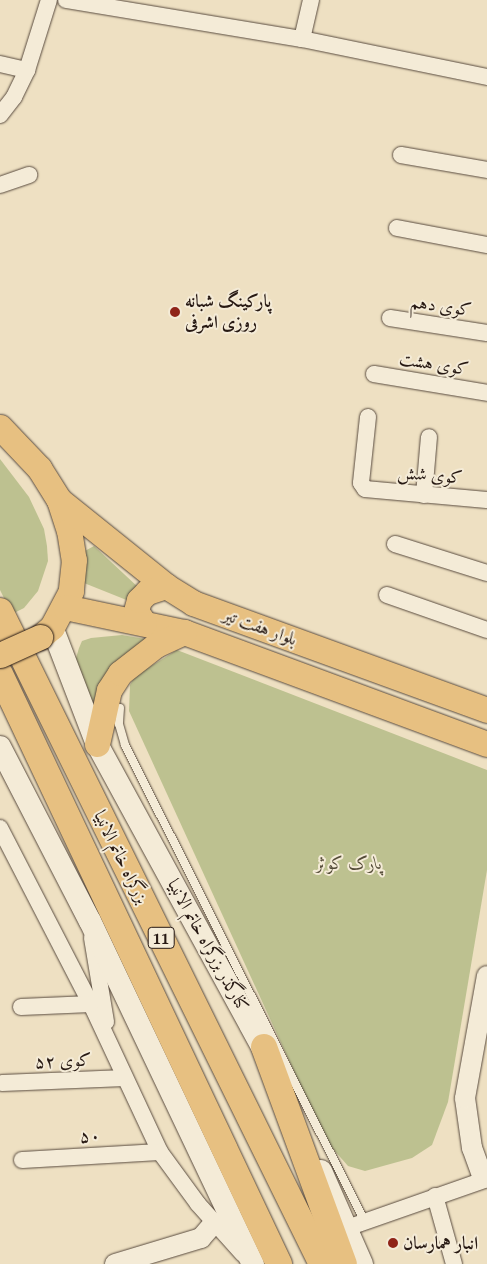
<!DOCTYPE html>
<meta charset="utf-8">
<style>
body{margin:0}
#map{position:relative;width:487px;height:1264px;overflow:hidden;background:#eee0c2;font-family:"Gentium Book Plus",Amiri,serif}
div>[style]{position:absolute}
.green>*{inset:0;background:#bdc190}
.roads{filter:drop-shadow(0 0 1px #594b3f) drop-shadow(0 0 1px #594b3f)}
.service>*{height:8px;margin:-4px;padding:0 4px;transform-origin:4px;border-radius:4px;background:#f4ebd7}
.minor>*{height:16px;margin:-8px;padding:0 8px;transform-origin:8px;border-radius:8px;background:#f4ebd7}
.tertiary>*{height:20px;margin:-10px;padding:0 10px;transform-origin:10px;border-radius:10px;background:#f4ebd7}
.secondary>*{height:22px;margin:-11px;padding:0 11px;transform-origin:11px;border-radius:11px;background:#f4ebd7}
.primary>*{height:25px;margin:-12.5px;padding:0 12.5px;transform-origin:12.5px;border-radius:12.5px;background:#e7c081}
.trunk>*{height:26px;margin:-13px;padding:0 13px;transform-origin:13px;border-radius:13px;background:#e7c081}
.bridges{filter:drop-shadow(0 0 1px #271913) drop-shadow(0 0 1px #271913)}
.primary-bridge>*{height:25px;margin:-12.5px;padding:0 12.5px;transform-origin:12.5px;border-radius:12.5px;background:#e7c081}
.dots>*{width:14px;height:14px;translate:-50% -50%;box-sizing:border-box;border:2px solid #f4ebd7;border-radius:50%}
span{translate:-50% -50%;white-space:nowrap;text-align:center;line-height:1.15;-webkit-text-stroke:4px #f4ebd7;paint-order:stroke}
.shield-label span{padding:1px 4px;background:#f4ebd7;border:1px solid;border-radius:4px;-webkit-text-stroke-width:0}
.shield-label{font-size:16px;color:#271913;font-weight:700}
.poi-label{font-size:18px;color:#271913;font-weight:700}
.left{translate:0 -50%;text-align:left}
.street-label{font-size:18px;color:#271913}
.park-label{font-size:18px;color:#544b38;font-style:italic}
</style>
<div id="map">
<div class="green">
<div style="clip-path:polygon(0 459px,29px 497px,44px 529px,47px 546px,48px 561px,38px 591px,24px 608px,12px 614px,0 590px)"></div>
<div style="clip-path:polygon(94px 546px,139px 588px,129px 601px,84px 583px,83px 552px)"></div>
<div style="clip-path:polygon(122px 635px,151px 640px,95px 711px,78px 673px,76px 658px,79px 648px,82px 641px,91px 638px)"></div>
<div style="clip-path:polygon(177px 650px,487px 770px,487px 870px,448px 1102px,432px 1145px,412px 1158px,365px 1171px,348px 1166px,326px 1141px,129px 711px,130px 685px,135px 676px)"></div>
</div>
<div class="roads">
<div class="service">
<div style="left:120px;top:708px;width:16px;rotate:94deg"></div>
<div style="left:119px;top:724px;width:22px;rotate:74deg"></div>
<div style="left:125px;top:745px;width:534px;rotate:63.29deg"></div>
</div>
<div class="minor">
<div style="left:66px;top:0;width:239px;rotate:9.4deg"></div>
<div style="left:302px;top:39px;width:189px;rotate:11.6deg"></div>
<div style="left:302px;top:39px;width:40px;rotate:-77deg"></div>
<div style="left:0;top:64px;width:28px;rotate:13deg"></div>
<div style="left:0;top:115px;width:23px;rotate:-52deg"></div>
<div style="left:14px;top:97px;width:30px;rotate:-64deg"></div>
<div style="left:27px;top:70px;width:73px;rotate:-72.6deg"></div>
<div style="left:401px;top:155px;width:87px;rotate:9.9deg"></div>
<div style="left:0;top:185px;width:31px;rotate:-19deg"></div>
<div style="left:397px;top:228px;width:92px;rotate:10.7deg"></div>
<div style="left:390px;top:318px;width:98px;rotate:8.8deg"></div>
<div style="left:374px;top:374px;width:115px;rotate:9.5deg"></div>
<div style="left:368px;top:417px;width:66px;rotate:96.1deg"></div>
<div style="left:361px;top:483px;width:7px;rotate:56deg"></div>
<div style="left:365px;top:489px;width:122px;rotate:5.2deg"></div>
<div style="left:424px;top:495px;width:58px;rotate:-85.1deg"></div>
<div style="left:395px;top:544px;width:96px;rotate:17.5deg"></div>
<div style="left:387px;top:595px;width:106px;rotate:19.3deg"></div>
<div style="left:0;top:828px;width:198px;rotate:62.7deg"></div>
<div style="left:91px;top:1004px;width:163px;rotate:65deg"></div>
<div style="left:160px;top:1152px;width:64px;rotate:53.8deg"></div>
<div style="left:198px;top:1204px;width:67px;rotate:48deg"></div>
<div style="left:92px;top:938px;width:85px;rotate:80.5deg"></div>
<div style="left:21px;top:1007px;width:70px;rotate:-2.5deg"></div>
<div style="left:2px;top:1083px;width:123px;rotate:-2.3deg"></div>
<div style="left:22px;top:1160px;width:138px;rotate:-3.3deg"></div>
<div style="left:435px;top:1196px;width:71px;rotate:74.4deg"></div>
<div style="left:347px;top:1228px;width:148px;rotate:-19.3deg"></div>
</div>
<div class="tertiary">
<div style="left:483px;top:1178px;width:32px;rotate:-110deg"></div>
<div style="left:472px;top:1148px;width:50px;rotate:-98deg"></div>
<div style="left:465px;top:1098px;width:124px;rotate:-79.8deg"></div>
<div style="left:115px;top:1264px;width:90px;rotate:-16.8deg"></div>
<div style="left:201px;top:1238px;width:20px;rotate:-49deg"></div>
</div>
<div class="secondary">
<div style="left:52px;top:627px;width:125px;rotate:69deg"></div>
<div style="left:97px;top:744px;width:363px;rotate:61.4deg"></div>
<div style="left:0;top:747px;width:196px;rotate:62.7deg"></div>
<div style="left:90px;top:921px;width:380px;rotate:64.6deg"></div>
<div style="left:321px;top:1171px;width:102px;rotate:66.2deg"></div>
</div>
<div class="primary">
<div style="left:0;top:427px;width:57px;rotate:46.4deg"></div>
<div style="left:39px;top:468px;width:38px;rotate:58deg"></div>
<div style="left:59px;top:500px;width:32px;rotate:72deg"></div>
<div style="left:69px;top:530px;width:30px;rotate:81deg"></div>
<div style="left:74px;top:560px;width:31px;rotate:96deg"></div>
<div style="left:71px;top:591px;width:41px;rotate:117.8deg"></div>
<div style="left:52px;top:627px;width:16px;rotate:140deg"></div>
<div style="left:59px;top:500px;width:137px;rotate:38.8deg"></div>
<div style="left:166px;top:586px;width:32px;rotate:32deg"></div>
<div style="left:193px;top:603px;width:313px;rotate:20deg"></div>
<div style="left:65px;top:607px;width:122px;rotate:11.9deg"></div>
<div style="left:184px;top:632px;width:323px;rotate:20.3deg"></div>
<div style="left:144px;top:623px;width:14px;rotate:-124deg"></div>
<div style="left:136px;top:611px;width:11px;rotate:-75deg"></div>
<div style="left:139px;top:600px;width:11px;rotate:-45deg"></div>
<div style="left:147px;top:592px;width:20px;rotate:-18deg"></div>
<div style="left:97px;top:744px;width:55px;rotate:-77.5deg"></div>
<div style="left:109px;top:690px;width:20px;rotate:-57deg"></div>
<div style="left:120px;top:673px;width:46px;rotate:-37.9deg"></div>
<div style="left:156px;top:645px;width:31px;rotate:-25deg"></div>
</div>
<div class="trunk">
<div style="left:0;top:611px;width:728px;rotate:63.75deg"></div>
<div style="left:0;top:674px;width:653px;rotate:64.69deg"></div>
<div style="left:264px;top:1047px;width:231px;rotate:69.8deg"></div>
</div>
</div>
<div class="bridges">
<div class="primary-bridge">
<div style="left:0;top:655px;width:44px;rotate:-24.2deg"></div>
</div>
</div>
<div class="dots">
<div style="left:175px;top:312px;background:#8f2418"></div>
<div style="left:393px;top:1243px;background:#8f2418"></div>
</div>
<div class="shield-label">
<span style="left:161px;top:938px">11</span>
</div>
<div class="poi-label">
<span class="left" style="left:185px;top:312px">پارکینگ شبانه<br>روزی اشرفی</span>
<span class="left" style="left:403px;top:1243px">انبار همارسان</span>
</div>
<div class="street-label">
<span style="left:441px;top:306px;rotate:8deg">کوی دهم</span>
<span style="left:434px;top:364px;rotate:9deg">کوی هشت</span>
<span style="left:430px;top:475px;rotate:5deg">کوی شش</span>
<span style="left:260px;top:627px;rotate:20deg">بلوار هفت تیر</span>
<span style="left:121px;top:857px;rotate:64deg">بزرگراه خاتم الانبیا</span>
<span style="left:208px;top:945px;rotate:61deg">کنارگذر بزرگراه خاتم الانبیا</span>
<span style="left:63px;top:1061px;rotate:-2deg">کوی ۵۲</span>
<span style="left:90px;top:1136px;rotate:-3deg">۵۰</span>
</div>
<div class="park-label">
<span style="left:349px;top:863px">پارک کوثر</span>
</div>
</div>
